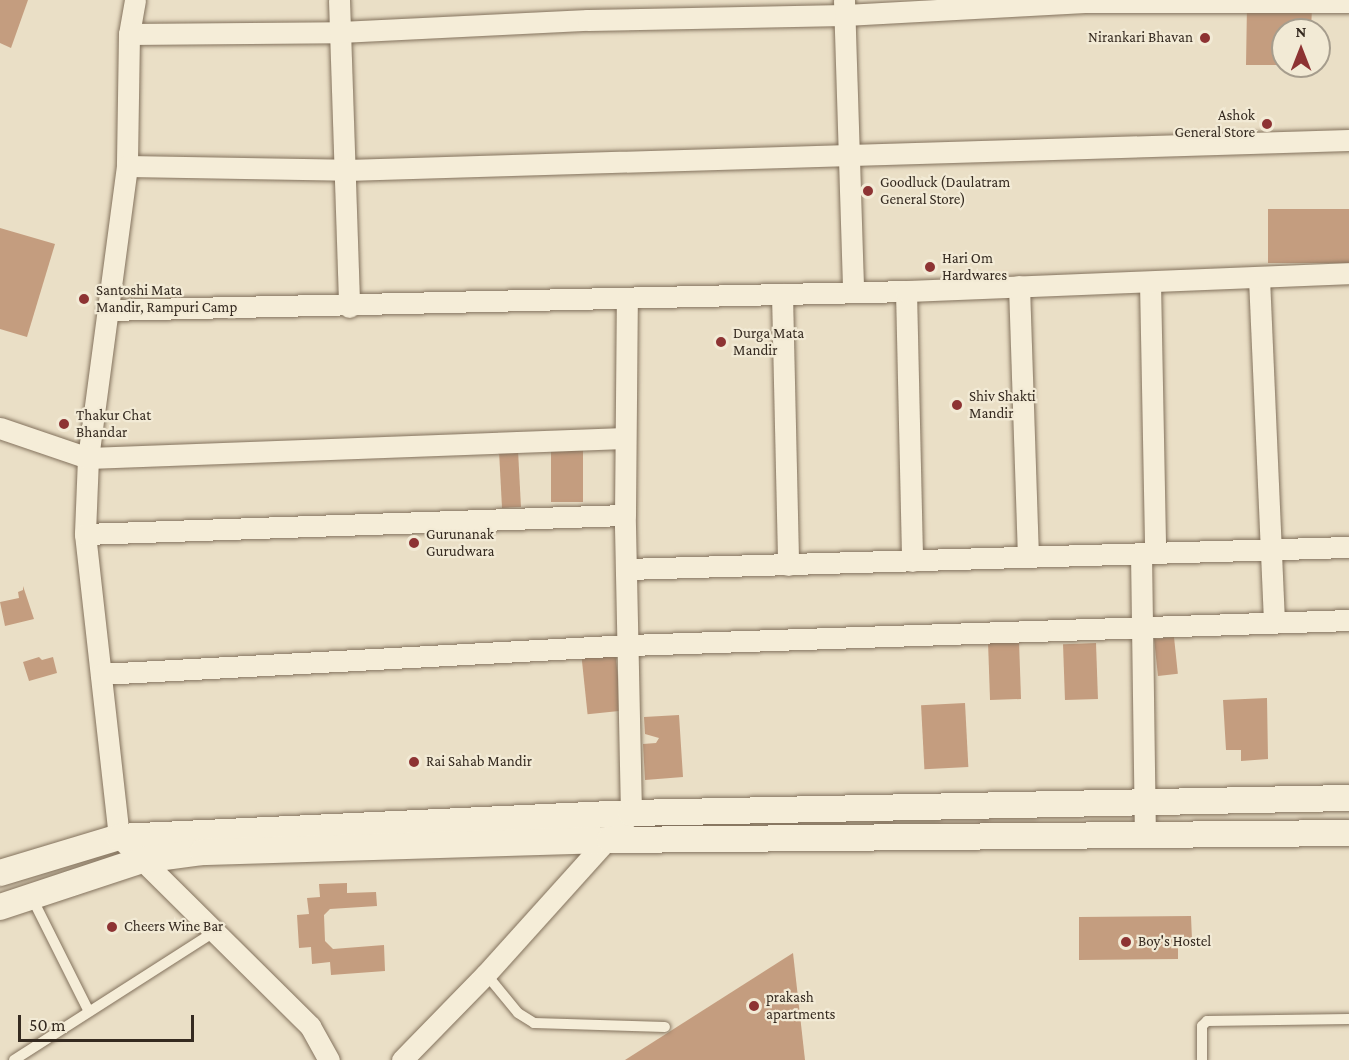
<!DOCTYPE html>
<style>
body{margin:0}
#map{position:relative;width:1349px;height:1060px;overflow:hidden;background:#eadfc6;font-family:"Crimson Pro",serif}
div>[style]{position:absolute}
.building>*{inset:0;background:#c49d7f;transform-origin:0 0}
.roads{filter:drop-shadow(0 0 2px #83725d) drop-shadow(0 0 2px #83725d)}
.service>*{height:10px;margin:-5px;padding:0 5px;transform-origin:5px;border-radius:5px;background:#f5edd8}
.minor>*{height:21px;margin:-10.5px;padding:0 10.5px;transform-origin:10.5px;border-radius:10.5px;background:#f5edd8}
.tertiary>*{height:26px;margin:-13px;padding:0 13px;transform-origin:13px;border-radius:13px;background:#f5edd8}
.dots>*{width:16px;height:16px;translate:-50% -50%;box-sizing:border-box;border:3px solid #f2ead5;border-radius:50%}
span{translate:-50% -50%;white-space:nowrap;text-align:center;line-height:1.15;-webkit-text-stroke:4.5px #f2ead5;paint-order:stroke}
.poi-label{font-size:15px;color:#352a20}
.right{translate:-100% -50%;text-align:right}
.left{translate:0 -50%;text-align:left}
.north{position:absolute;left:1271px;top:18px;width:60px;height:60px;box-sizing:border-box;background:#f2ead5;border:2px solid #a69d8d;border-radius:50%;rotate:0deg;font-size:16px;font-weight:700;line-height:24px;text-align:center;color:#352a20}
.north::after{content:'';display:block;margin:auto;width:21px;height:27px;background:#8d3333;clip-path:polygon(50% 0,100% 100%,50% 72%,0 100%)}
.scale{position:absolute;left:18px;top:1015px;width:176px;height:27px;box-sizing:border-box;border:3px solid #352a20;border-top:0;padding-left:8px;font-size:18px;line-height:21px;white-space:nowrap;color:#352a20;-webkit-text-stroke:4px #f2ead5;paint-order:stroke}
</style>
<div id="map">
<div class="building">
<div style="clip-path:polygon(0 0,28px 0,11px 48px,0 43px)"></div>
<div style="clip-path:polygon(1247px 5px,1312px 8px,1311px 30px,1283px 30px,1283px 65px,1246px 65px)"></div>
<div style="left:1349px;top:209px;width:54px;height:81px;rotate:90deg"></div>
<div style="clip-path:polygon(0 228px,55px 244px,27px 337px,0 329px)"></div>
<div style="left:551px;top:446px;width:32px;height:56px"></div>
<div style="left:518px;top:450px;width:57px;height:19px;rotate:87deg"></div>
<div style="clip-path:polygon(23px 586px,34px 619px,5px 626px,0 602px,19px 598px,18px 592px,23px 590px)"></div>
<div style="left:1174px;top:637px;width:37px;height:20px;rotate:84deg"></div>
<div style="left:1019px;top:641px;width:58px;height:31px;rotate:88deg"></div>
<div style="left:1096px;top:643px;width:56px;height:33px;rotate:88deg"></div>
<div style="left:615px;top:650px;width:61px;height:34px;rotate:84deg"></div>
<div style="clip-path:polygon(39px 657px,42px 660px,53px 657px,57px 673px,29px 681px,23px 662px)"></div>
<div style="clip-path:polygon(1267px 698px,1268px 759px,1241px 761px,1241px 750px,1226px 750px,1223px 700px)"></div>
<div style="left:965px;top:703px;width:64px;height:44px;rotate:87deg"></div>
<div style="clip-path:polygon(679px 715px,683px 777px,645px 780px,643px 744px,656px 743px,659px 738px,645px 734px,644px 717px)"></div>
<div style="clip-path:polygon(347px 883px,347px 893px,376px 892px,377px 906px,330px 909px,324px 915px,325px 941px,333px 949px,384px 945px,385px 971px,331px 975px,330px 962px,312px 964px,311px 947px,299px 948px,297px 915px,309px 914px,307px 898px,320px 897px,319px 884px)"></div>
<div style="clip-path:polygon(1191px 916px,1192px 940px,1178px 940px,1178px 959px,1079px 960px,1079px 917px)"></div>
<div style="clip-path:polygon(793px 953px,805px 1060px,625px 1060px)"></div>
</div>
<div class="roads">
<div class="service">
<div style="left:32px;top:898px;width:127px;rotate:63.4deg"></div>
<div style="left:486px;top:974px;width:50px;rotate:50.6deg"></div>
<div style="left:518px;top:1013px;width:19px;rotate:32deg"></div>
<div style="left:534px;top:1023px;width:131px;rotate:1.7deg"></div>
<div style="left:14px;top:1060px;width:237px;rotate:-32.6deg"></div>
<div style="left:1202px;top:1060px;width:34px;rotate:-90deg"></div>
<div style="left:1202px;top:1026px;width:7px;rotate:-45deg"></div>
<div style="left:1207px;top:1021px;width:142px;rotate:-0.8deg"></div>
</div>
<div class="minor">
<div style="left:135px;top:0;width:35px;rotate:100deg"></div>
<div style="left:129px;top:34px;width:132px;rotate:90.9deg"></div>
<div style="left:127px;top:166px;width:295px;rotate:97.6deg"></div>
<div style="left:88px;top:458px;width:76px;rotate:92.3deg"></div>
<div style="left:85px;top:534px;width:305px;rotate:83.6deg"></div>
<div style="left:119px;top:837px;width:269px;rotate:44.7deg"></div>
<div style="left:310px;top:1026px;width:39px;rotate:61deg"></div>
<div style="left:339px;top:0;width:307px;rotate:88.1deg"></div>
<div style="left:844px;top:0;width:291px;rotate:88.2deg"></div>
<div style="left:129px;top:34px;width:211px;rotate:-0.5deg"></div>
<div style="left:340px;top:32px;width:248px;rotate:-2.8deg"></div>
<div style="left:588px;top:20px;width:257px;rotate:-1.1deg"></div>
<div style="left:845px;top:15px;width:240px;rotate:-3.1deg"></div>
<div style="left:1085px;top:2px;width:264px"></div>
<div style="left:127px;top:166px;width:219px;rotate:1deg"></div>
<div style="left:346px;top:170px;width:1003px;rotate:-1.71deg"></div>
<div style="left:1259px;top:278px;width:344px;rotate:87.5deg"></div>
<div style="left:1150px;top:282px;width:271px;rotate:88.9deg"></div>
<div style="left:1019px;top:286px;width:269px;rotate:88.1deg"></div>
<div style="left:906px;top:291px;width:270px;rotate:88.7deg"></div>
<div style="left:782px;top:294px;width:271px;rotate:88.7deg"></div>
<div style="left:108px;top:310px;width:798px;rotate:-1.36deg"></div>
<div style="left:906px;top:291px;width:443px;rotate:-2.3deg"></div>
<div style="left:0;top:428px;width:93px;rotate:18.8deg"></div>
<div style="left:88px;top:458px;width:537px;rotate:-2.13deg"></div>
<div style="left:85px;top:534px;width:540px;rotate:-2.02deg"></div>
<div style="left:1141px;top:553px;width:282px;rotate:89.2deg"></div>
<div style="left:627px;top:569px;width:722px;rotate:-1.75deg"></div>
<div style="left:101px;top:674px;width:530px;rotate:-3.14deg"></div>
<div style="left:630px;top:645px;width:719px;rotate:-1.99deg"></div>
<div style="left:402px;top:1060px;width:120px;rotate:-45.7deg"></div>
<div style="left:486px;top:974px;width:217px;rotate:-48deg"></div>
<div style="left:631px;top:813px;width:298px;rotate:-91.2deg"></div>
<div style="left:625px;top:515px;width:217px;rotate:-89.5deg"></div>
</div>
<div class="tertiary">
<div style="left:0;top:873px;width:124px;rotate:-16.8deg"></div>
<div style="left:119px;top:837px;width:513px;rotate:-2.68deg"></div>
<div style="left:631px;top:813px;width:718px;rotate:-1.2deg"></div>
<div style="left:0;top:907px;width:150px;rotate:-18.3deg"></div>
<div style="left:142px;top:860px;width:62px;rotate:-7.5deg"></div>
<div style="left:203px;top:852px;width:407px;rotate:-1.7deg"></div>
<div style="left:610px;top:840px;width:739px;rotate:-0.54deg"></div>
</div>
</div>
<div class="dots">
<div style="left:1205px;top:38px;background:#8d3333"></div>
<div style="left:1267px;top:124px;background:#8d3333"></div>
<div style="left:868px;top:191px;background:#8d3333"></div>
<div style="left:930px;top:267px;background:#8d3333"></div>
<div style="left:84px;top:299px;background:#8d3333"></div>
<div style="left:721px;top:342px;background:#8d3333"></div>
<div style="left:957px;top:405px;background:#8d3333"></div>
<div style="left:64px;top:424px;background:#8d3333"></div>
<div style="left:414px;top:543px;background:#8d3333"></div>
<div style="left:414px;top:762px;background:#8d3333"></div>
<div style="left:112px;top:927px;background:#8d3333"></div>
<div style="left:1126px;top:942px;background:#8d3333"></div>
<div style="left:754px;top:1006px;background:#8d3333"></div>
</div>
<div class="poi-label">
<span class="right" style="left:1193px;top:38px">Nirankari Bhavan</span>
<span class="right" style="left:1255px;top:124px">Ashok<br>General Store</span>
<span class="left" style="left:880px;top:191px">Goodluck (Daulatram<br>General Store)</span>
<span class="left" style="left:942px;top:267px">Hari Om<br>Hardwares</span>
<span class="left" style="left:96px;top:299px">Santoshi Mata<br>Mandir, Rampuri Camp</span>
<span class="left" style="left:733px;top:342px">Durga Mata<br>Mandir</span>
<span class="left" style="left:969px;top:405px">Shiv Shakti<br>Mandir</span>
<span class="left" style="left:76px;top:424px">Thakur Chat<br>Bhandar</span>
<span class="left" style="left:426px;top:543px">Gurunanak<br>Gurudwara</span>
<span class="left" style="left:426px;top:762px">Rai Sahab Mandir</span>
<span class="left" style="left:124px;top:927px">Cheers Wine Bar</span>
<span class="left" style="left:1138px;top:942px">Boy's Hostel</span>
<span class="left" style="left:766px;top:1006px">prakash<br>apartments</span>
</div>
<div class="north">N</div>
<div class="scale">50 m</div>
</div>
